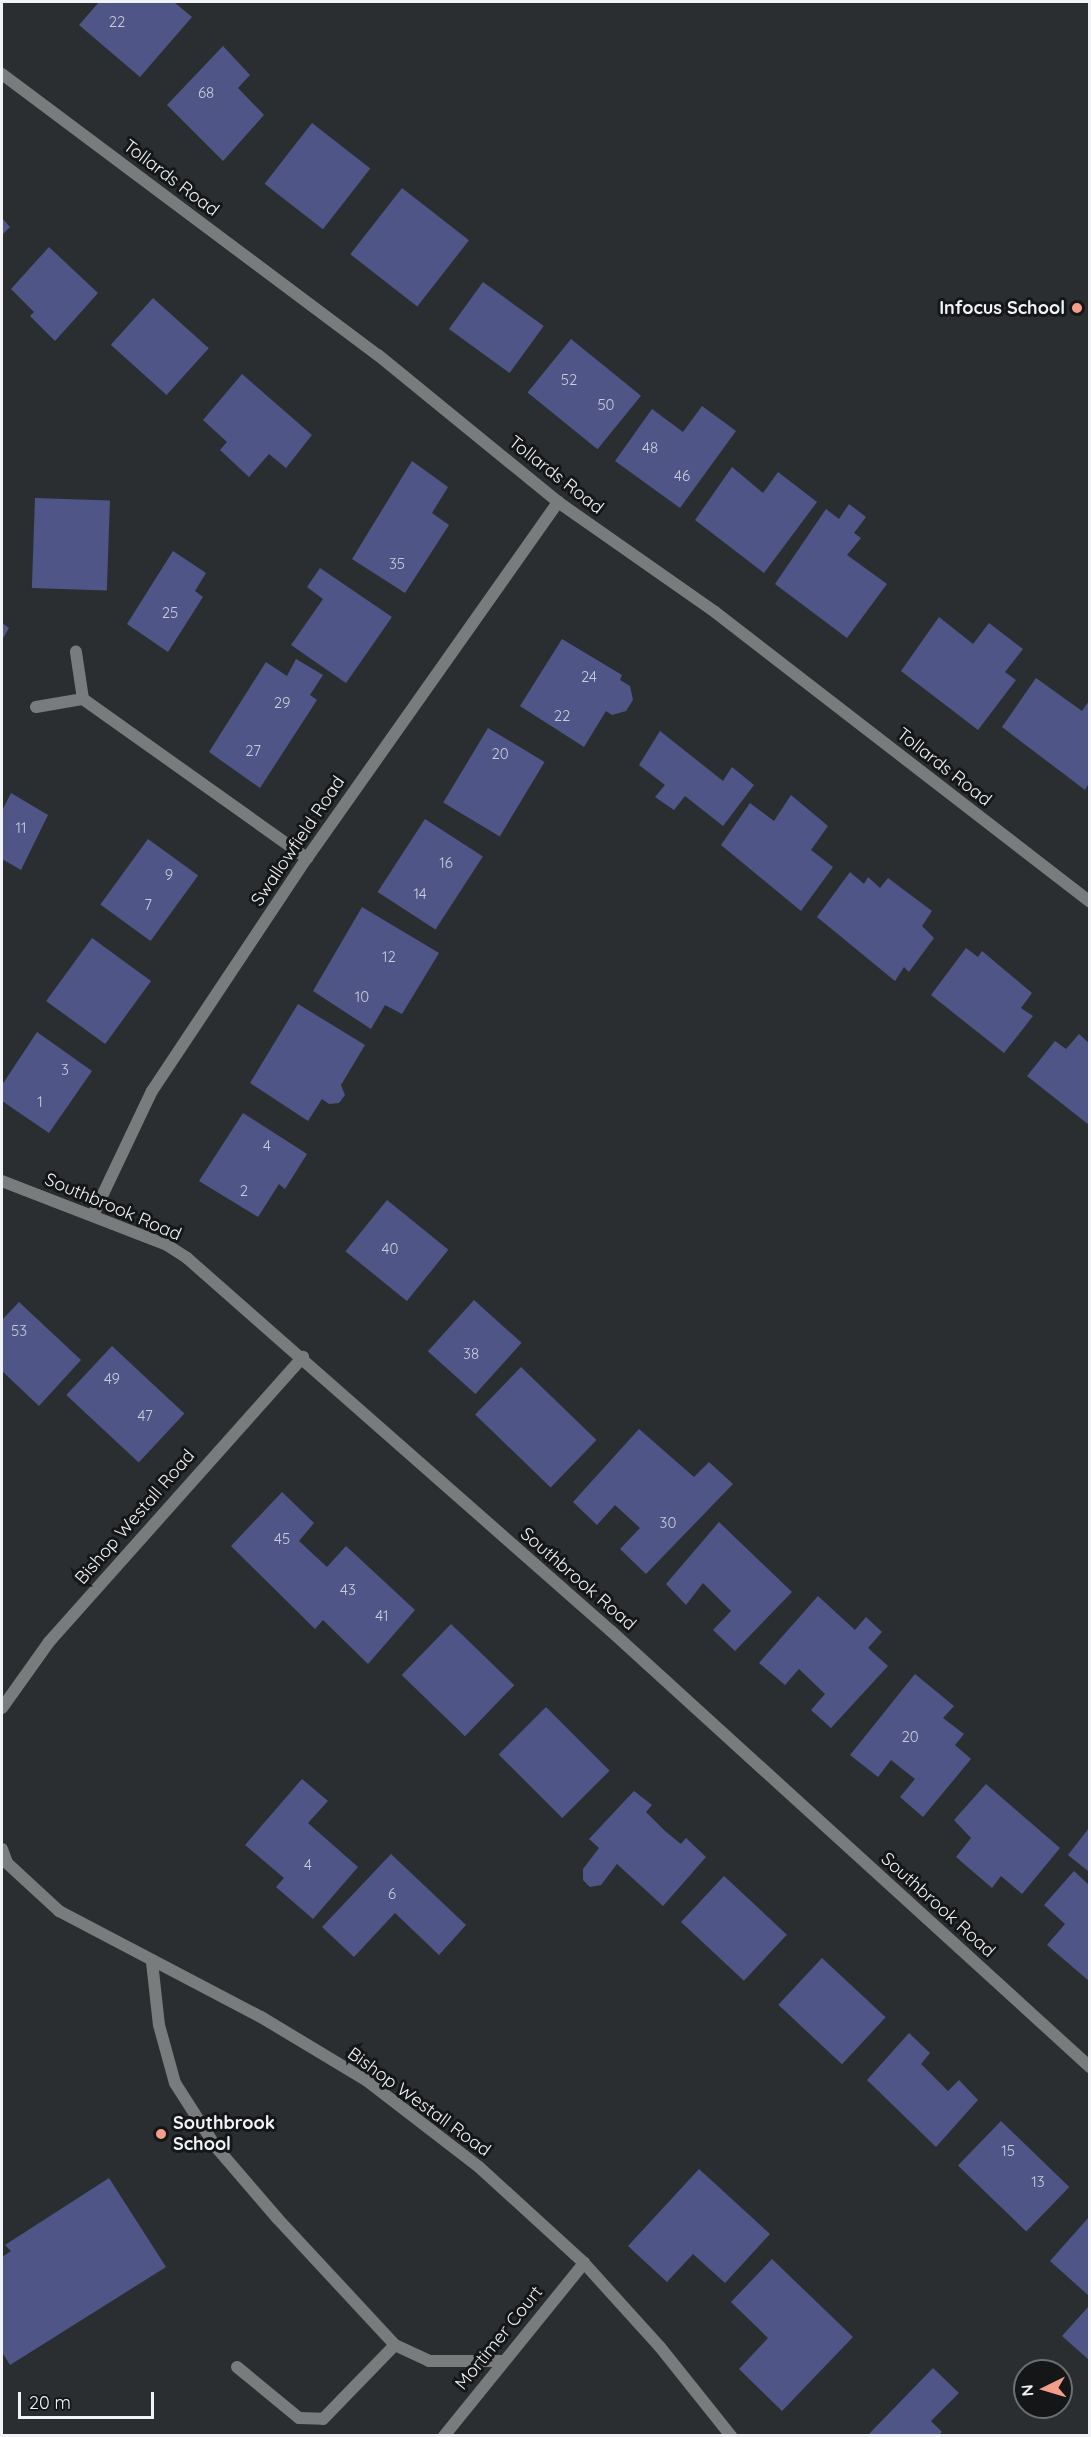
<!DOCTYPE html>
<style>
body{margin:0}
#map{position:relative;width:1091px;height:2437px;overflow:hidden;background:#2b2e31;font-family:Quicksand,sans-serif}
div>[style]{position:absolute}
.building>*{inset:0;background:#4f5586;transform-origin:0 0}
.service>*{height:12px;margin:-6px;padding:0 6px;transform-origin:6px;border-radius:6px;background:#797c7c}
.minor>*{height:12px;margin:-6px;padding:0 6px;transform-origin:6px;border-radius:6px;background:#797c7c}
.dots>*{width:16px;height:16px;translate:-50% -50%;box-sizing:border-box;border:3px solid #151617;border-radius:50%}
span{translate:-50% -50%;white-space:nowrap;text-align:center;line-height:1.15;-webkit-text-stroke:6px #151617;paint-order:stroke}
.number-label{font-size:15px;color:#c9ccda}
.number-label span{-webkit-text-stroke-width:0}
.street-label{font-size:18px;color:#f2f3f6}
.poi-label{font-size:18px;color:#f2f3f6;font-weight:700}
.right{translate:-100% -50%;text-align:right}
.left{translate:0 -50%;text-align:left}
.frame{position:absolute;inset:0;border:3px solid #f2f3f6;pointer-events:none}
.north{position:absolute;left:1013px;top:2359px;width:60px;height:60px;box-sizing:border-box;background:#151617;border:2px solid #6d6e70;border-radius:50%;rotate:265deg;font-size:16px;font-weight:700;line-height:24px;text-align:center;color:#f2f3f6}
.north::after{content:'';display:block;margin:auto;width:21px;height:27px;background:#f49d8b;clip-path:polygon(50% 0,100% 100%,50% 72%,0 100%)}
.scale{position:absolute;left:18px;top:2392px;width:136px;height:27px;box-sizing:border-box;border:3px solid #f2f3f6;border-top:0;padding-left:8px;font-size:18px;line-height:21px;white-space:nowrap;color:#f2f3f6;-webkit-text-stroke:4px #151617;paint-order:stroke}
</style>
<div id="map">
<div class="building">
<div style="clip-path:polygon(99px 2px,174px 2px,192px 17px,140px 77px,79px 25px)"></div>
<div style="clip-path:polygon(223px 46px,250px 75px,238px 88px,264px 115px,223px 161px,167px 105px)"></div>
<div style="left:312px;top:123px;width:74px;height:77px;rotate:38deg"></div>
<div style="left:402px;top:188px;width:85px;height:84px;rotate:38deg"></div>
<div style="clip-path:polygon(2px 218px,10px 227px,2px 235px)"></div>
<div style="clip-path:polygon(49px 247px,98px 293px,55px 341px,30px 316px,34px 312px,11px 289px)"></div>
<div style="left:483px;top:282px;width:75px;height:58px;rotate:36deg"></div>
<div style="left:153px;top:298px;width:75px;height:63px;rotate:42deg"></div>
<div style="left:571px;top:339px;width:90px;height:69px;rotate:39deg"></div>
<div style="clip-path:polygon(242px 374px,312px 435px,286px 468px,269px 454px,249px 477px,220px 450px,227px 442px,203px 420px)"></div>
<div style="clip-path:polygon(702px 406px,736px 431px,680px 508px,615px 461px,652px 409px,683px 432px)"></div>
<div style="clip-path:polygon(412px 461px,448px 487px,432px 513px,449px 525px,405px 593px,352px 559px)"></div>
<div style="clip-path:polygon(732px 467px,763px 493px,778px 472px,817px 502px,764px 573px,695px 520px)"></div>
<div style="left:35px;top:498px;width:75px;height:90px;rotate:2deg"></div>
<div style="clip-path:polygon(849px 504px,866px 517px,854px 533px,861px 538px,847px 555px,887px 584px,847px 638px,775px 584px,826px 509px,839px 519px)"></div>
<div style="clip-path:polygon(173px 551px,206px 573px,195px 591px,203px 597px,168px 652px,127px 624px)"></div>
<div style="clip-path:polygon(320px 568px,392px 617px,346px 683px,291px 645px,323px 599px,307px 587px)"></div>
<div style="clip-path:polygon(939px 617px,973px 644px,989px 623px,1023px 649px,1005px 672px,1016px 680px,978px 730px,901px 671px)"></div>
<div style="clip-path:polygon(2px 623px,9px 628px,2px 640px)"></div>
<div style="clip-path:polygon(562px 639px,622px 675px,620px 680px,630px 686px,633px 700px,626px 711px,612px 715px,606px 711px,584px 747px,520px 706px)"></div>
<div style="clip-path:polygon(296px 659px,323px 675px,310px 695px,317px 700px,260px 788px,209px 752px,266px 662px,287px 676px)"></div>
<div style="clip-path:polygon(1036px 678px,1082px 711px,1089px 701px,1089px 783px,1085px 790px,1002px 727px)"></div>
<div style="left:488px;top:728px;width:66px;height:87px;rotate:31deg"></div>
<div style="clip-path:polygon(660px 731px,723px 781px,732px 767px,754px 785px,723px 826px,685px 796px,674px 810px,655px 797px,665px 785px,639px 765px)"></div>
<div style="clip-path:polygon(11px 793px,48px 815px,21px 870px,2px 859px,2px 811px)"></div>
<div style="clip-path:polygon(791px 795px,828px 826px,811px 850px,833px 867px,801px 911px,721px 845px,750px 803px,774px 821px)"></div>
<div style="left:425px;top:819px;width:69px;height:87px;rotate:33deg"></div>
<div style="left:148px;top:839px;width:62px;height:81px;rotate:36deg"></div>
<div style="clip-path:polygon(850px 872px,864px 884px,868px 877px,880px 888px,888px 878px,932px 911px,922px 926px,934px 938px,909px 972px,904px 967px,895px 981px,817px 917px)"></div>
<div style="clip-path:polygon(362px 907px,439px 953px,402px 1014px,385px 1005px,371px 1029px,313px 991px)"></div>
<div style="left:92px;top:938px;width:73px;height:78px;rotate:36deg"></div>
<div style="clip-path:polygon(966px 948px,978px 957px,982px 951px,1032px 993px,1021px 1008px,1033px 1016px,1004px 1053px,931px 995px)"></div>
<div style="clip-path:polygon(298px 1004px,365px 1045px,341px 1085px,345px 1095px,339px 1103px,329px 1104px,322px 1099px,308px 1121px,250px 1083px)"></div>
<div style="clip-path:polygon(37px 1032px,92px 1071px,49px 1133px,2px 1101px,2px 1085px)"></div>
<div style="clip-path:polygon(1079px 1034px,1089px 1043px,1089px 1125px,1027px 1076px,1055px 1041px,1066px 1049px)"></div>
<div style="clip-path:polygon(243px 1113px,307px 1154px,285px 1189px,279px 1184px,258px 1217px,199px 1181px)"></div>
<div style="left:387px;top:1200px;width:79px;height:66px;rotate:39deg"></div>
<div style="left:474px;top:1300px;width:64px;height:69px;rotate:42deg"></div>
<div style="clip-path:polygon(19px 1302px,81px 1360px,39px 1406px,2px 1371px,2px 1320px)"></div>
<div style="left:112px;top:1346px;width:99px;height:67px;rotate:43deg"></div>
<div style="left:521px;top:1367px;width:105px;height:66px;rotate:44deg"></div>
<div style="clip-path:polygon(639px 1429px,694px 1477px,709px 1462px,733px 1484px,646px 1574px,620px 1549px,640px 1528px,615px 1505px,597px 1525px,573px 1502px)"></div>
<div style="clip-path:polygon(282px 1492px,314px 1523px,299px 1541px,327px 1567px,346px 1546px,415px 1610px,368px 1664px,323px 1620px,315px 1629px,231px 1546px)"></div>
<div style="clip-path:polygon(719px 1522px,792px 1592px,735px 1651px,713px 1630px,731px 1611px,703px 1583px,686px 1605px,666px 1584px)"></div>
<div style="clip-path:polygon(818px 1596px,855px 1630px,866px 1617px,882px 1632px,868px 1648px,888px 1666px,831px 1728px,811px 1710px,825px 1694px,799px 1669px,785px 1685px,759px 1663px)"></div>
<div style="left:451px;top:1624px;width:88px;height:71px;rotate:44deg"></div>
<div style="clip-path:polygon(915px 1674px,954px 1706px,943px 1718px,964px 1734px,955px 1745px,971px 1759px,923px 1817px,900px 1797px,915px 1779px,891px 1760px,878px 1777px,850px 1755px)"></div>
<div style="left:546px;top:1707px;width:90px;height:67px;rotate:45deg"></div>
<div style="clip-path:polygon(302px 1779px,328px 1801px,308px 1823px,358px 1867px,313px 1919px,276px 1887px,284px 1878px,245px 1845px)"></div>
<div style="clip-path:polygon(986px 1784px,1060px 1848px,1022px 1894px,1001px 1876px,992px 1888px,956px 1857px,971px 1838px,954px 1820px)"></div>
<div style="clip-path:polygon(634px 1791px,652px 1805px,646px 1812px,665px 1831px,681px 1844px,686px 1838px,706px 1857px,663px 1906px,617px 1864px,601px 1885px,590px 1887px,583px 1880px,583px 1869px,599px 1848px,589px 1839px)"></div>
<div style="clip-path:polygon(1089px 1828px,1089px 1869px,1088px 1871px,1068px 1855px)"></div>
<div style="clip-path:polygon(391px 1854px,466px 1925px,439px 1955px,395px 1913px,354px 1957px,322px 1927px)"></div>
<div style="clip-path:polygon(1074px 1871px,1089px 1885px,1089px 1981px,1047px 1945px,1065px 1924px,1044px 1905px)"></div>
<div style="left:724px;top:1876px;width:86px;height:63px;rotate:43deg"></div>
<div style="left:822px;top:1958px;width:87px;height:64px;rotate:43deg"></div>
<div style="clip-path:polygon(909px 2033px,930px 2053px,921px 2064px,948px 2091px,959px 2080px,978px 2100px,936px 2147px,867px 2080px)"></div>
<div style="left:1001px;top:2121px;width:95px;height:62px;rotate:44deg"></div>
<div style="clip-path:polygon(699px 2169px,770px 2234px,725px 2283px,693px 2254px,667px 2282px,628px 2246px)"></div>
<div style="clip-path:polygon(109px 2178px,166px 2267px,10px 2365px,2px 2352px,2px 2257px,11px 2251px,5px 2245px)"></div>
<div style="clip-path:polygon(1089px 2217px,1089px 2296px,1050px 2261px)"></div>
<div style="clip-path:polygon(772px 2259px,853px 2337px,782px 2411px,739px 2369px,768px 2338px,731px 2302px)"></div>
<div style="clip-path:polygon(1089px 2306px,1089px 2360px,1062px 2336px)"></div>
<div style="clip-path:polygon(933px 2368px,959px 2393px,931px 2421px,942px 2432px,938px 2436px,867px 2436px)"></div>
</div>
<div class="service">
<div style="left:152px;top:1962px;width:63px;rotate:83.7deg"></div>
<div style="left:159px;top:2025px;width:60px;rotate:74.6deg"></div>
<div style="left:175px;top:2083px;width:76px;rotate:57.4deg"></div>
<div style="left:216px;top:2147px;width:94px;rotate:49.3deg"></div>
<div style="left:277px;top:2218px;width:173px;rotate:47.1deg"></div>
<div style="left:395px;top:2345px;width:38px;rotate:25deg"></div>
<div style="left:429px;top:2361px;width:74px"></div>
<div style="left:237px;top:2367px;width:80px;rotate:39.4deg"></div>
<div style="left:299px;top:2418px;width:24px;rotate:2deg"></div>
<div style="left:323px;top:2419px;width:103px;rotate:-45.8deg"></div>
</div>
<div class="minor">
<div style="left:2px;top:74px;width:469px;rotate:36.8deg"></div>
<div style="left:378px;top:355px;width:232px;rotate:39.2deg"></div>
<div style="left:558px;top:502px;width:192px;rotate:35deg"></div>
<div style="left:715px;top:612px;width:474px;rotate:37.7deg"></div>
<div style="left:83px;top:699px;width:275px;rotate:35.4deg"></div>
<div style="left:36px;top:707px;width:48px;rotate:-9.7deg"></div>
<div style="left:83px;top:699px;width:48px;rotate:-98.5deg"></div>
<div style="left:2px;top:1181px;width:177px;rotate:21.2deg"></div>
<div style="left:167px;top:1245px;width:24px;rotate:33deg"></div>
<div style="left:187px;top:1258px;width:565px;rotate:41.34deg"></div>
<div style="left:611px;top:1631px;width:648px;rotate:42.31deg"></div>
<div style="left:93px;top:1215px;width:137px;rotate:-64.6deg"></div>
<div style="left:152px;top:1091px;width:280px;rotate:-56.4deg"></div>
<div style="left:307px;top:858px;width:436px;rotate:-54.8deg"></div>
<div style="left:2px;top:1708px;width:81px;rotate:-54.5deg"></div>
<div style="left:49px;top:1642px;width:382px;rotate:-48.3deg"></div>
<div style="left:2px;top:1849px;width:15px;rotate:70deg"></div>
<div style="left:7px;top:1863px;width:71px;rotate:42.7deg"></div>
<div style="left:59px;top:1911px;width:228px;rotate:27.7deg"></div>
<div style="left:261px;top:2017px;width:122px;rotate:31deg"></div>
<div style="left:366px;top:2080px;width:143px;rotate:37.6deg"></div>
<div style="left:479px;top:2167px;width:142px;rotate:42.4deg"></div>
<div style="left:584px;top:2263px;width:113px;rotate:47.9deg"></div>
<div style="left:660px;top:2347px;width:114px;rotate:51.4deg"></div>
<div style="left:444px;top:2436px;width:223px;rotate:-51deg"></div>
</div>
<div class="dots">
<div style="left:1077px;top:308px;background:#f49d8b"></div>
<div style="left:161px;top:2134px;background:#f49d8b"></div>
</div>
<div class="number-label">
<span style="left:117px;top:22px">22</span>
<span style="left:206px;top:93px">68</span>
<span style="left:569px;top:380px">52</span>
<span style="left:606px;top:405px">50</span>
<span style="left:650px;top:448px">48</span>
<span style="left:682px;top:476px">46</span>
<span style="left:397px;top:564px">35</span>
<span style="left:170px;top:613px">25</span>
<span style="left:589px;top:677px">24</span>
<span style="left:282px;top:703px">29</span>
<span style="left:562px;top:716px">22</span>
<span style="left:253px;top:751px">27</span>
<span style="left:500px;top:754px">20</span>
<span style="left:21px;top:828px">11</span>
<span style="left:446px;top:863px">16</span>
<span style="left:169px;top:875px">9</span>
<span style="left:420px;top:894px">14</span>
<span style="left:148px;top:905px">7</span>
<span style="left:389px;top:957px">12</span>
<span style="left:362px;top:997px">10</span>
<span style="left:65px;top:1070px">3</span>
<span style="left:40px;top:1102px">1</span>
<span style="left:267px;top:1146px">4</span>
<span style="left:244px;top:1191px">2</span>
<span style="left:390px;top:1249px">40</span>
<span style="left:19px;top:1331px">53</span>
<span style="left:471px;top:1354px">38</span>
<span style="left:112px;top:1379px">49</span>
<span style="left:145px;top:1416px">47</span>
<span style="left:668px;top:1523px">30</span>
<span style="left:282px;top:1539px">45</span>
<span style="left:348px;top:1590px">43</span>
<span style="left:382px;top:1616px">41</span>
<span style="left:910px;top:1737px">20</span>
<span style="left:308px;top:1865px">4</span>
<span style="left:392px;top:1894px">6</span>
<span style="left:1008px;top:2151px">15</span>
<span style="left:1038px;top:2182px">13</span>
</div>
<div class="street-label">
<span style="left:171px;top:178px;rotate:37deg">Tollards Road</span>
<span style="left:556px;top:475px;rotate:38deg">Tollards Road</span>
<span style="left:944px;top:767px;rotate:38deg">Tollards Road</span>
<span style="left:298px;top:841px;rotate:-56deg">Swallowfield Road</span>
<span style="left:113px;top:1207px;rotate:23deg">Southbrook Road</span>
<span style="left:135px;top:1517px;rotate:-49deg">Bishop Westall Road</span>
<span style="left:578px;top:1579px;rotate:41deg">Southbrook Road</span>
<span style="left:938px;top:1905px;rotate:42deg">Southbrook Road</span>
<span style="left:419px;top:2102px;rotate:36deg">Bishop Westall Road</span>
<span style="left:499px;top:2338px;rotate:-51deg">Mortimer Court</span>
</div>
<div class="poi-label">
<span class="right" style="left:1065px;top:308px">Infocus School</span>
<span class="left" style="left:173px;top:2134px">Southbrook<br>School</span>
</div>
<div class="frame"></div>
<div class="north">N</div>
<div class="scale">20 m</div>
</div>
